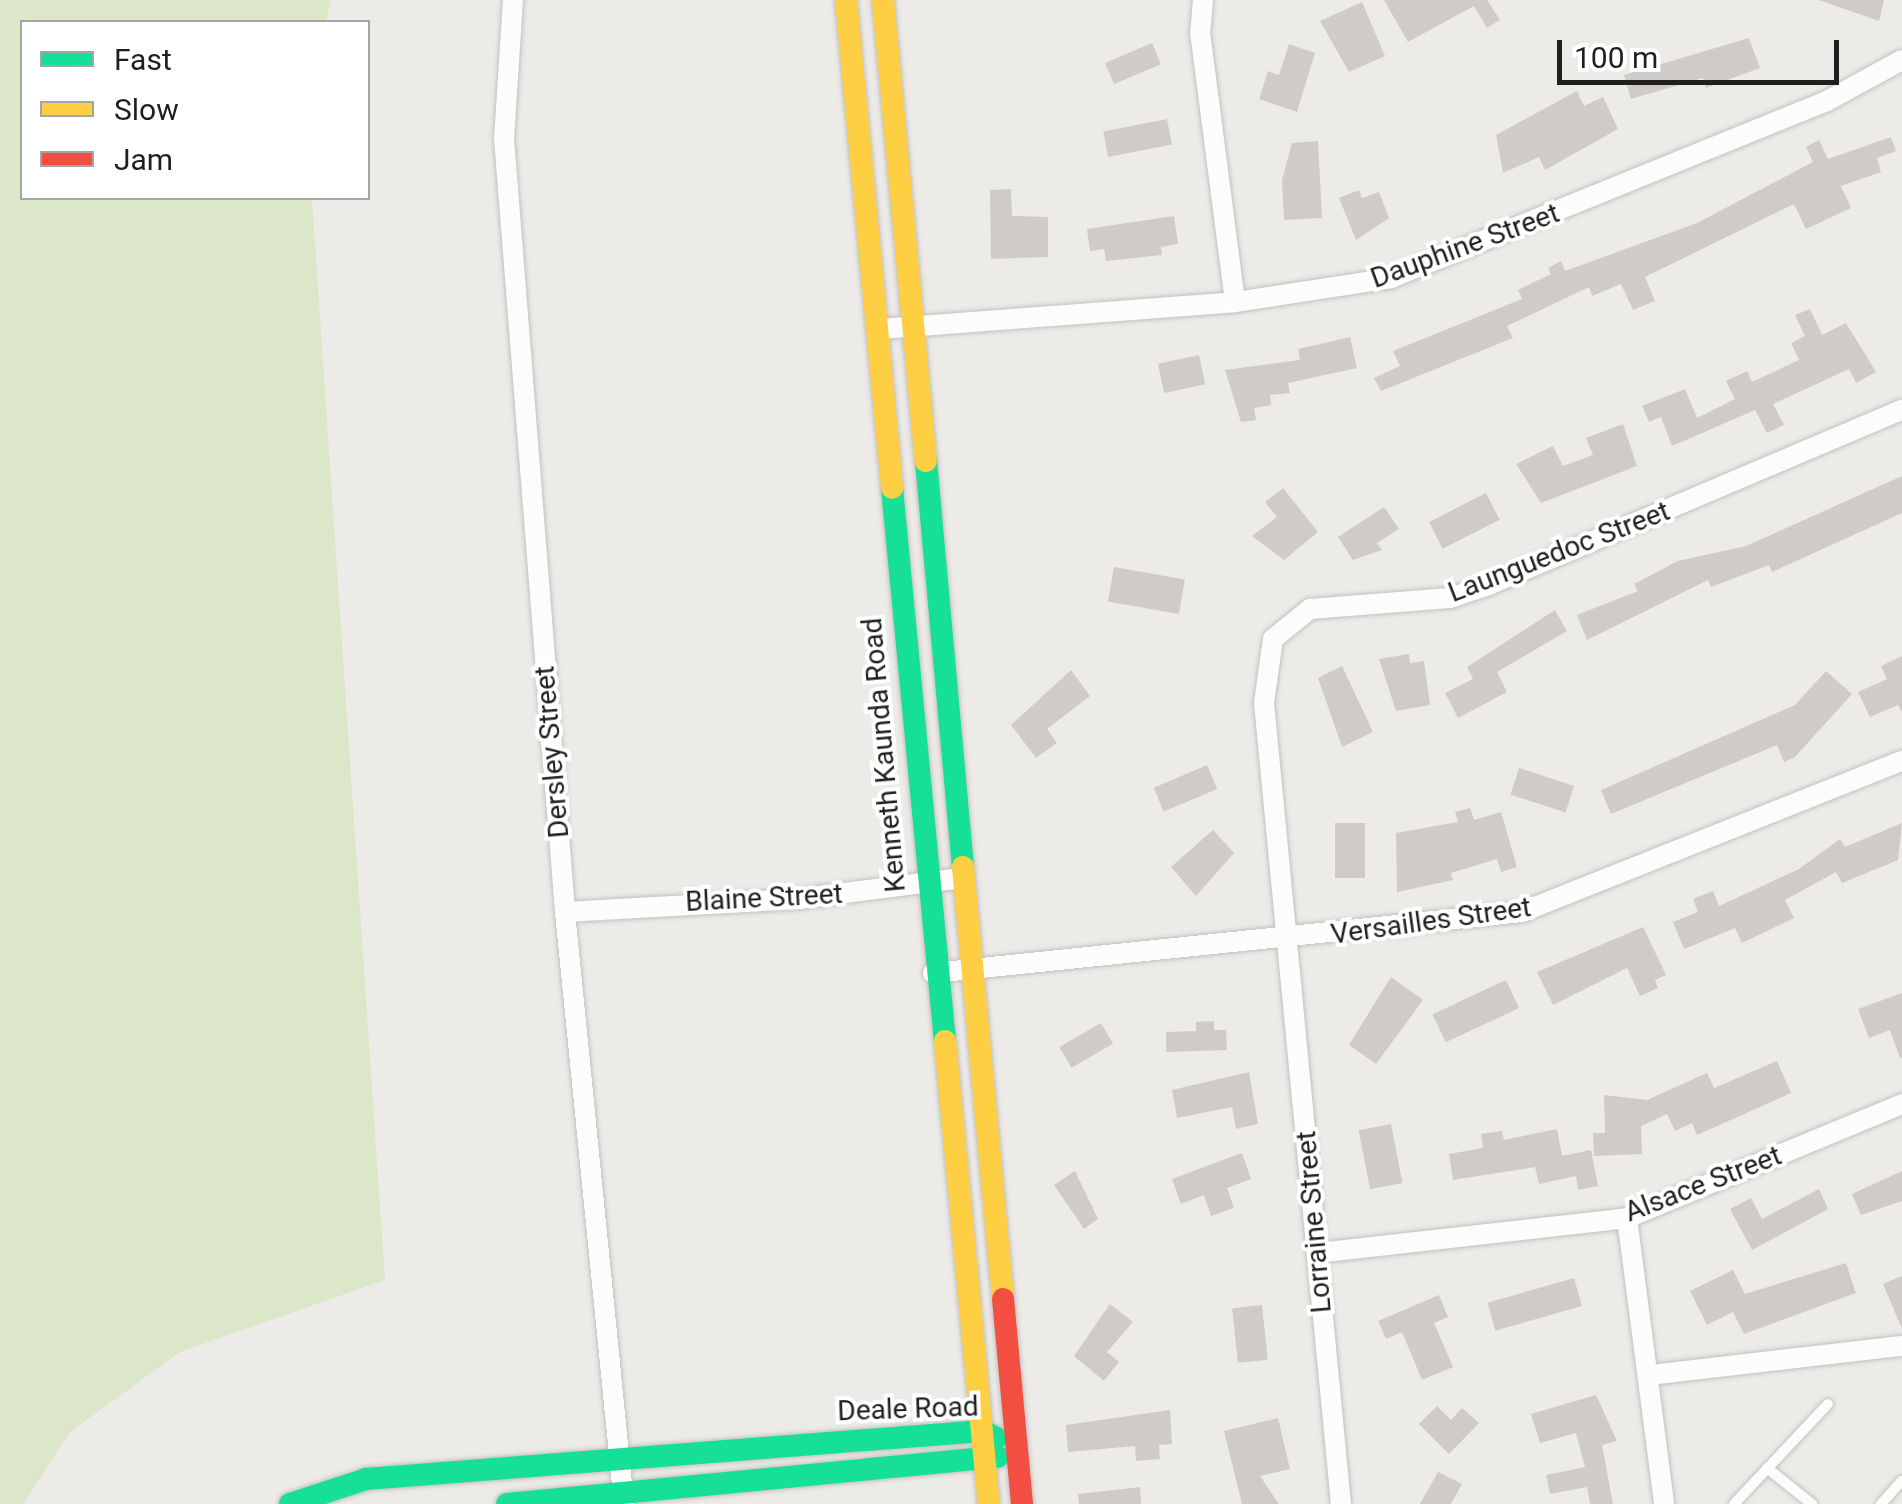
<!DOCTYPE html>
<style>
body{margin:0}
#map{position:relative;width:1902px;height:1504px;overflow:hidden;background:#edebe8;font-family:Roboto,sans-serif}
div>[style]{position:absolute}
.grass>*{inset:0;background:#dce7ca}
.building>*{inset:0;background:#cecbc9;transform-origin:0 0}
.roads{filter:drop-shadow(0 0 2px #c3c2c0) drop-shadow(0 0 2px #c3c2c0)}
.lane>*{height:10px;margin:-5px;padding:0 5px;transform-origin:5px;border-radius:5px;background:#fcfcfc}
.street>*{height:20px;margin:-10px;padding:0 10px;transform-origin:10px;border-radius:10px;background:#fcfcfc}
.fast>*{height:22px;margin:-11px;padding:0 11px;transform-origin:11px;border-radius:11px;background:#16e098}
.slow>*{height:22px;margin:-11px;padding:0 11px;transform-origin:11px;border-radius:11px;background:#ffcf43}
.jam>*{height:22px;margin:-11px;padding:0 11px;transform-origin:11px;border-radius:11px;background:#f24e42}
span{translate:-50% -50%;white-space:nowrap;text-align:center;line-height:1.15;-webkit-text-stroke:8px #fff;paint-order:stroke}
.street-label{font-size:28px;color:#1f1f1f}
.legend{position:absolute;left:20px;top:20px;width:350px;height:180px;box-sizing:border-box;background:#fff;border:2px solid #a5a5a5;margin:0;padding:12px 18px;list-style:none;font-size:30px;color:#1f1f1f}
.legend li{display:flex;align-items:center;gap:20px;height:50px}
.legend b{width:50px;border:2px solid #a5a5a5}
.scale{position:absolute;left:1557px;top:40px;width:282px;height:45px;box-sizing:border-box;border:5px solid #1f1f1f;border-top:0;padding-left:12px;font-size:30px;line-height:35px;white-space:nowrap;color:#1f1f1f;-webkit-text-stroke:8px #fff;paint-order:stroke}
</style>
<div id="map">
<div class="grass">
<div style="clip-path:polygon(0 0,331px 0,326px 22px,22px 22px,22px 198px,312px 198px,385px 1280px,180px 1352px,70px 1432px,23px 1504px,0 1504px)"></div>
</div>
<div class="building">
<div style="clip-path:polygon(1384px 0,1487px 0,1500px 20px,1487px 28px,1474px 6px,1408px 42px)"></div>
<div style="clip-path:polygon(1819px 0,1884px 0,1879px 21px)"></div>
<div style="clip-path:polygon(1362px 2px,1385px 56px,1349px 72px,1320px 21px)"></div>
<div style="clip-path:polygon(1749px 38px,1760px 68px,1706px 88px,1703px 78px,1631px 99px,1624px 75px)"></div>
<div style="left:1152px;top:43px;width:23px;height:51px;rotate:67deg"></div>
<div style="clip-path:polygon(1289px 44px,1315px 53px,1297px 112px,1259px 99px,1268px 71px,1279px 75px)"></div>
<div style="clip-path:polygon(1577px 91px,1584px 106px,1603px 97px,1618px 129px,1545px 170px,1539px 157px,1503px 173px,1496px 135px)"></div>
<div style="left:1167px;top:119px;width:26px;height:65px;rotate:79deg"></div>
<div style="clip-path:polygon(1891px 137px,1896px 151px,1877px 158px,1881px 172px,1841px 186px,1851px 208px,1806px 229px,1794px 204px,1645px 277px,1655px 301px,1633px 310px,1621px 284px,1592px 296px,1589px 287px,1507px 326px,1513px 338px,1381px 391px,1374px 378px,1400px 366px,1393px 351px,1522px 299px,1518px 290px,1551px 274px,1548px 268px,1561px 261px,1565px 271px,1697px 223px,1813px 162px,1806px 147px,1819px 140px,1828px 159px)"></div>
<div style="clip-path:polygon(1318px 141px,1322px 218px,1284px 220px,1282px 180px,1292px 143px)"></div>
<div style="clip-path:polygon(1011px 189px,1012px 216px,1048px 217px,1048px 257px,991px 259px,990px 190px)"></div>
<div style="clip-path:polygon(1359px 190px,1362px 198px,1379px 192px,1389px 218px,1356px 240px,1339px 198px)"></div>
<div style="clip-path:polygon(1174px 216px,1178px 244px,1161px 247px,1162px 255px,1106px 261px,1104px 249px,1090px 251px,1087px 229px)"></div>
<div style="clip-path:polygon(1810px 309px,1822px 335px,1846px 323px,1876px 372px,1856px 383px,1849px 369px,1773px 404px,1784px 425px,1767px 433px,1755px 410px,1672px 446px,1661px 417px,1649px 422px,1642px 406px,1685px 389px,1697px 418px,1735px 399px,1726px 381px,1747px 371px,1752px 382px,1799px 360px,1791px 343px,1805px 336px,1795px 315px)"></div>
<div style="clip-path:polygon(1350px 337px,1357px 368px,1288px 383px,1290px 393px,1270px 395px,1271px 405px,1254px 408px,1256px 420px,1241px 422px,1225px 370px,1300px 360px,1298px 349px)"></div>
<div style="left:1199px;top:355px;width:30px;height:42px;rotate:78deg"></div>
<div style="clip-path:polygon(1623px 424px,1637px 466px,1541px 503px,1516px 464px,1553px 446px,1563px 466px,1593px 455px,1586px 438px)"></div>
<div style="clip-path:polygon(1902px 476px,1902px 513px,1772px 572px,1769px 565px,1711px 587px,1708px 580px,1587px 640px,1577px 615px,1638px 591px,1634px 584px,1678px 561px,1746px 546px)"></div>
<div style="clip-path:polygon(1283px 488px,1318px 532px,1284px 560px,1252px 536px,1277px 517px,1265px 502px)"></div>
<div style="left:1486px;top:493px;width:30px;height:64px;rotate:63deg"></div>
<div style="clip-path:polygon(1384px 507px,1399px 529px,1377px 543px,1382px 550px,1353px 560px,1338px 537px)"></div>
<div style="left:1114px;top:567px;width:72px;height:35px;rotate:10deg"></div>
<div style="clip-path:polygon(1555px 610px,1567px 631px,1497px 672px,1507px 692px,1458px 718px,1445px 693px,1473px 679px,1467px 667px)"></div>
<div style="clip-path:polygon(1409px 654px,1410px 663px,1424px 661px,1430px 705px,1396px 711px,1379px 659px)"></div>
<div style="clip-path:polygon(1902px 656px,1902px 712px,1898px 705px,1870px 717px,1858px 692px,1887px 679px,1881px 666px)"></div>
<div style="clip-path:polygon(1342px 666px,1373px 732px,1342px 747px,1318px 678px)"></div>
<div style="clip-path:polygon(1071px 670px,1090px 696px,1047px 729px,1057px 743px,1036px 758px,1011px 725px)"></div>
<div style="clip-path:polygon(1826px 671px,1852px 694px,1795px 757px,1784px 762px,1777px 745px,1611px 814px,1601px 790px,1795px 705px)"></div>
<div style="left:1207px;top:765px;width:26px;height:58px;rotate:67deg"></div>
<div style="left:1519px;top:768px;width:58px;height:28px;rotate:18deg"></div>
<div style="clip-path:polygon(1470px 808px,1474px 820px,1501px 812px,1517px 867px,1501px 872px,1497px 859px,1451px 873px,1453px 880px,1397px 892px,1396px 833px,1458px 822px,1455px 812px)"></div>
<div style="left:1335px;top:823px;width:30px;height:55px"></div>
<div style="clip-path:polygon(1902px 823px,1898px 860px,1842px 883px,1836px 872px,1785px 900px,1794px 918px,1742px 943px,1735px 928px,1684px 949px,1673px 922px,1698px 912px,1693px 899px,1713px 891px,1719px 906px,1799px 869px,1840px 839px,1845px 847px)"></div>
<div style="clip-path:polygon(1213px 830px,1234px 853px,1196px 896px,1171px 867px)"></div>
<div style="clip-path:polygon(1643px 927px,1666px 975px,1655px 980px,1658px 988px,1640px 996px,1627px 968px,1553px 1005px,1537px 972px)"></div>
<div style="clip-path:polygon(1391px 977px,1423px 1000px,1376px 1064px,1349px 1045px)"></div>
<div style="left:1506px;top:980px;width:31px;height:81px;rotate:65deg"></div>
<div style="clip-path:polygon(1902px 993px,1902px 1058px,1900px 1058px,1890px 1030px,1869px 1038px,1858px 1009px)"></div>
<div style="clip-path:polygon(1214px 1021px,1214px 1030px,1226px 1030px,1227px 1050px,1166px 1052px,1166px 1032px,1196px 1031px,1196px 1022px)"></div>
<div style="left:1101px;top:1023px;width:24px;height:48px;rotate:60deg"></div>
<div style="clip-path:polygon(1777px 1061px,1791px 1093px,1697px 1135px,1692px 1123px,1675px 1131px,1667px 1114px,1641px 1126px,1642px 1154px,1594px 1156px,1593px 1133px,1605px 1133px,1604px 1095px,1647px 1100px,1707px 1073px,1714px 1088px)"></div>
<div style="clip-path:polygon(1249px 1072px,1258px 1124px,1236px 1129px,1232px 1107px,1177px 1118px,1172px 1090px)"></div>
<div style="left:1391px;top:1124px;width:60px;height:33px;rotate:79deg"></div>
<div style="clip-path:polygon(1557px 1129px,1562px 1156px,1591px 1150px,1598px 1186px,1578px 1190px,1576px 1176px,1539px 1184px,1535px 1167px,1453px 1180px,1449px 1154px,1483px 1148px,1481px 1134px,1502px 1131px,1504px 1140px)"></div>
<div style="clip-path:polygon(1242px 1153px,1251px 1179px,1227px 1188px,1234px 1208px,1211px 1216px,1204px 1195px,1181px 1204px,1172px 1179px)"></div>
<div style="clip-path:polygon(1075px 1171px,1098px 1219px,1084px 1229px,1054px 1185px)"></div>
<div style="clip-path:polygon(1902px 1171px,1902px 1201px,1861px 1215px,1852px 1194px)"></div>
<div style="clip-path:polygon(1819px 1189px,1828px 1209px,1752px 1250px,1730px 1209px,1751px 1198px,1762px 1219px)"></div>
<div style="clip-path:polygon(1846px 1263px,1856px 1293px,1744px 1334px,1733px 1312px,1707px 1325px,1690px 1291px,1733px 1270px,1745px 1294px)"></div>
<div style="clip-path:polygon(1902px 1276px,1902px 1329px,1883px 1284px)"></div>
<div style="left:1574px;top:1278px;width:29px;height:90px;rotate:74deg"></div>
<div style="clip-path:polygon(1439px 1295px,1448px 1317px,1434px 1323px,1453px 1367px,1422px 1380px,1402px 1332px,1386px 1339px,1378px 1321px)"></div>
<div style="clip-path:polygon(1110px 1304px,1133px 1322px,1107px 1352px,1119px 1362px,1104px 1381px,1074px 1356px)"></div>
<div style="left:1262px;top:1305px;width:55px;height:30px;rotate:84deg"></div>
<div style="clip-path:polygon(1596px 1395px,1617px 1441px,1602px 1445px,1613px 1504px,1590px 1504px,1587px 1487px,1550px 1494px,1546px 1475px,1585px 1467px,1576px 1433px,1540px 1443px,1531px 1414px)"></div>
<div style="clip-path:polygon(1437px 1406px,1451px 1420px,1462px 1408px,1479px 1423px,1449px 1454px,1419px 1424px)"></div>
<div style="clip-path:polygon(1170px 1410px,1172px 1444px,1159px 1445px,1160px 1459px,1136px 1461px,1135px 1446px,1068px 1452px,1066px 1425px)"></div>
<div style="clip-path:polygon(1278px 1418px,1290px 1469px,1260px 1476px,1279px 1504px,1242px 1504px,1224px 1431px)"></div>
<div style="clip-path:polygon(1438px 1472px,1462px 1484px,1451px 1504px,1420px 1504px)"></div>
<div style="clip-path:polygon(1140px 1487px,1141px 1504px,1079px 1504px,1078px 1494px)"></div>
</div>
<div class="roads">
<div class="lane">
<div style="left:1767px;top:1468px;width:58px;rotate:38.7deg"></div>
<div style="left:1734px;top:1504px;width:137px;rotate:-46.8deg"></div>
<div style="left:1881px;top:1504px;width:31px;rotate:-48deg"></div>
</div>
<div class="street">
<div style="left:513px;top:0;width:138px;rotate:93.7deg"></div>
<div style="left:504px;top:138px;width:776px;rotate:85.49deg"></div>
<div style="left:565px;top:912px;width:595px;rotate:84.31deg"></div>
<div style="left:1203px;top:0;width:32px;rotate:95deg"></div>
<div style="left:1200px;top:32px;width:272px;rotate:82.6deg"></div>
<div style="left:879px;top:329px;width:357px;rotate:-4.3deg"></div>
<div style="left:1235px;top:302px;width:158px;rotate:-8.7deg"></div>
<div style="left:1391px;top:278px;width:471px;rotate:-22.1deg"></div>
<div style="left:1827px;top:101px;width:85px;rotate:-28.7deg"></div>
<div style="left:565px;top:912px;width:233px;rotate:-3.2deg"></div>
<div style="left:798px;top:899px;width:165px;rotate:-7.3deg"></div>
<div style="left:933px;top:973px;width:592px;rotate:-5.91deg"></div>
<div style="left:1522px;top:912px;width:409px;rotate:-21.7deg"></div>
<div style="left:1627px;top:1218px;width:288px;rotate:82.6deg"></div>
<div style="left:1317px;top:1253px;width:312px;rotate:-6.4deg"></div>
<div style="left:1627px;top:1218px;width:298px;rotate:-22.5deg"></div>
<div style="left:1650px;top:1375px;width:254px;rotate:-6.6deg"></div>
<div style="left:1341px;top:1504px;width:805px;rotate:-95.49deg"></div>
<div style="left:1264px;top:703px;width:65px;rotate:-82deg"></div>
<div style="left:1273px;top:639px;width:48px;rotate:-39deg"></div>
<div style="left:1310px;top:609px;width:140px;rotate:-4.5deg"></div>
<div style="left:1450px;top:598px;width:41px;rotate:-18.4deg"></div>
<div style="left:1489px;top:585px;width:449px;rotate:-23deg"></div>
</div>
<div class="fast">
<div style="left:926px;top:461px;width:408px;rotate:84.8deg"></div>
<div style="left:892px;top:488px;width:556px;rotate:84.53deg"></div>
<div style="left:290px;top:1504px;width:80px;rotate:-18.2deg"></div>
<div style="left:366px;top:1479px;width:619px;rotate:-4.45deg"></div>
<div style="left:983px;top:1431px;width:15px;rotate:28deg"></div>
<div style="left:507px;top:1504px;width:493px;rotate:-5.5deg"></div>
</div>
<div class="slow">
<div style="left:846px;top:0;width:490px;rotate:84.6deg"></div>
<div style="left:883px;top:0;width:463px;rotate:84.7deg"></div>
<div style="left:963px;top:867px;width:434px;rotate:84.7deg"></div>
<div style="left:945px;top:1041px;width:465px;rotate:84.6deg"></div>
</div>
<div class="jam">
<div style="left:1003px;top:1299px;width:206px;rotate:84.7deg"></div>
</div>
</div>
<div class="street-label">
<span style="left:1465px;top:246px;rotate:-20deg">Dauphine Street</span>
<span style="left:1559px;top:552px;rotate:-21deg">Launguedoc Street</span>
<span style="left:552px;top:752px;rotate:-95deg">Dersley Street</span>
<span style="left:884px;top:755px;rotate:-95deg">Kenneth Kaunda Road</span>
<span style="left:764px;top:898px;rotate:-3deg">Blaine Street</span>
<span style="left:1431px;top:921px;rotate:-8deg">Versailles Street</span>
<span style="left:1703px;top:1184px;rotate:-21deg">Alsace Street</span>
<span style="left:1314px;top:1222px;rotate:-95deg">Lorraine Street</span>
<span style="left:908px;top:1409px;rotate:-2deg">Deale Road</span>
</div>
<ul class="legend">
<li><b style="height:12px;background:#16e098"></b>Fast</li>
<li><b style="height:12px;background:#ffcf43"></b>Slow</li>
<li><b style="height:12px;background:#f24e42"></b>Jam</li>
</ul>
<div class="scale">100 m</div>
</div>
